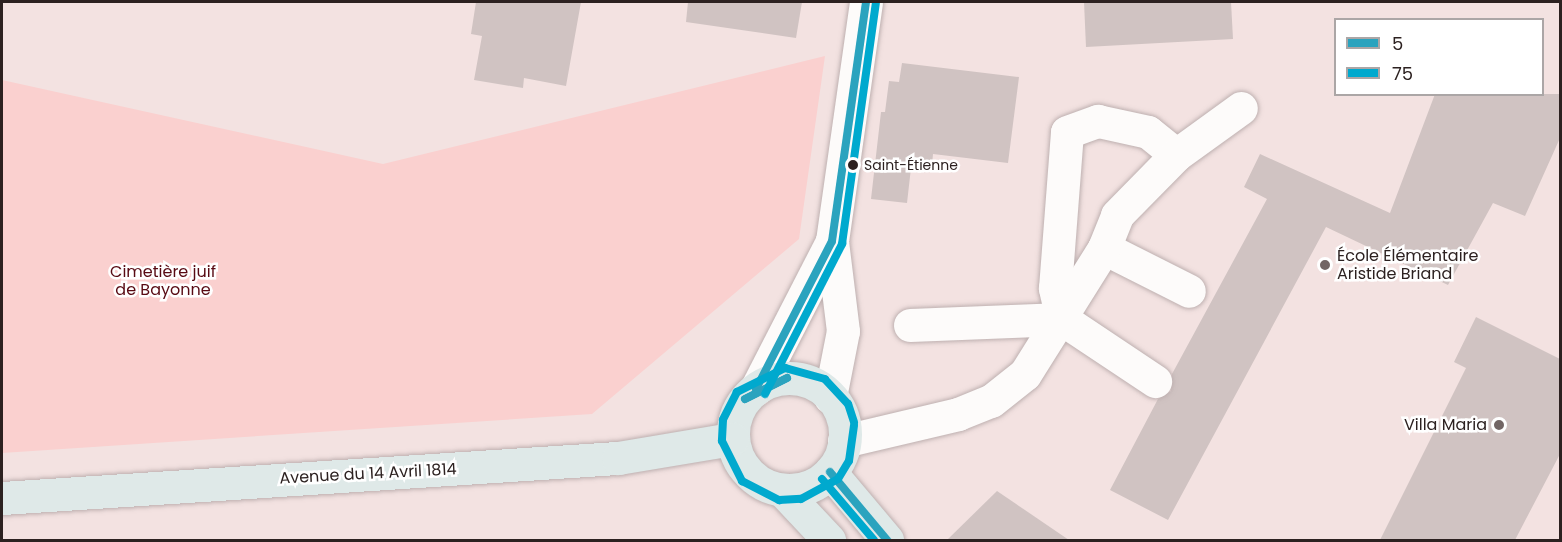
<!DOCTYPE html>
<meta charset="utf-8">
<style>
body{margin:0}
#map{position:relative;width:1562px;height:542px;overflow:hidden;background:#f3e2e1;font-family:Poppins,sans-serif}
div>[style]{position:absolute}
.green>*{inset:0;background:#fad0cf}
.building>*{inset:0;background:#d0c3c2}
.roads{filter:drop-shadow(0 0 2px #beb0b0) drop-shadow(0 0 2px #beb0b0)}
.street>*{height:33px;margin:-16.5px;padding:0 16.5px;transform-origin:16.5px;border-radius:16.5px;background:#fdfbfa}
.primary>*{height:33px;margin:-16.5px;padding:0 16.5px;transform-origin:16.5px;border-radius:16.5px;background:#dfe9e8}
.primary>.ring{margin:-16.5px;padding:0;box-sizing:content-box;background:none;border:33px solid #dfe9e8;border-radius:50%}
.bus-1>*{height:8px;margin:-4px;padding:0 4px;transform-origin:4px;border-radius:4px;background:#2ba3be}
.bus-2>*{height:8px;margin:-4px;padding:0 4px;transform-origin:4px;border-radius:4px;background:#00a9ce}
.dots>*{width:16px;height:16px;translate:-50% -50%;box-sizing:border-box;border:3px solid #fff;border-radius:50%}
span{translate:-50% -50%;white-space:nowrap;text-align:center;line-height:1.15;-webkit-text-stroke:5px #fff;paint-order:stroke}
.bus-label{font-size:14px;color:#2c2120}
.left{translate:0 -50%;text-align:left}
.poi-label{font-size:16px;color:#2c2120}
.right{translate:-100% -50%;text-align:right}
.park-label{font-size:16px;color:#580a13}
.street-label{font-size:16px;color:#2c2120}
.frame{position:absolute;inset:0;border:3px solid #2c2120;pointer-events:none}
.legend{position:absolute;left:1334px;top:18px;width:210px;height:78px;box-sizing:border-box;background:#fff;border:2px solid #aba6a6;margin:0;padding:8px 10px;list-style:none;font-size:18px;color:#2c2120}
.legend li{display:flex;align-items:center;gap:12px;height:30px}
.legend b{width:30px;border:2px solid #aba6a6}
</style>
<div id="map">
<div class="green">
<div style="clip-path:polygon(825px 56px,799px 239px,592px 414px,2px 453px,2px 80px,383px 164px)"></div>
</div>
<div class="building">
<div style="clip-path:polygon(476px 2px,581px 2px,566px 86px,524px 78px,523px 88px,474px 80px,482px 36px,471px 34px)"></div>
<div style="clip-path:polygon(688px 2px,802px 2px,796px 38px,686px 22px)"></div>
<div style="clip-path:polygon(1084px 2px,1231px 2px,1233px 39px,1086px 47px)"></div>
<div style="clip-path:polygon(902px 63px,1019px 77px,1008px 163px,933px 154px,932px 165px,911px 168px,907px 203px,871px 199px,881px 112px,885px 112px,889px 81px,899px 82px)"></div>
<div style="clip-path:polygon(1435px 94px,1560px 94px,1560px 138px,1525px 216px,1493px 203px,1448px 285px,1326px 227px,1168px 520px,1110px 490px,1158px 399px,1171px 391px,1172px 374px,1267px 199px,1244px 187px,1260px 154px,1390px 213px)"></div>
<div style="clip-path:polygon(1476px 317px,1560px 359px,1560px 454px,1515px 540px,1380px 540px,1466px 368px,1454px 362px)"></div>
<div style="clip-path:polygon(997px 491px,1069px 540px,947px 540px)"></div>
</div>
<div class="roads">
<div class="street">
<div style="left:1104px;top:248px;width:95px;rotate:26.8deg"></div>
<div style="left:1062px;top:319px;width:32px;rotate:-103deg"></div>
<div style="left:1055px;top:288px;width:156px;rotate:-85.6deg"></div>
<div style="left:1067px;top:132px;width:33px;rotate:-20deg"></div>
<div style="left:1098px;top:121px;width:51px;rotate:12.4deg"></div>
<div style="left:1148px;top:132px;width:36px;rotate:39deg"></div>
<div style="left:910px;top:325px;width:152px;rotate:-2.3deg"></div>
<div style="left:1062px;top:319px;width:112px;rotate:33.7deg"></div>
<div style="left:756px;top:389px;width:166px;rotate:-62.8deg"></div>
<div style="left:832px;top:241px;width:241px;rotate:-81.9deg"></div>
<div style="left:830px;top:397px;width:67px;rotate:-78.9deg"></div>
<div style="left:843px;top:331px;width:91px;rotate:-97deg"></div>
<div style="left:844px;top:441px;width:117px;rotate:-13.3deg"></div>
<div style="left:958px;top:414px;width:35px;rotate:-22deg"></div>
<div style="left:991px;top:401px;width:43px;rotate:-38.5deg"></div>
<div style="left:1025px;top:374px;width:149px;rotate:-57.9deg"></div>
<div style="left:1104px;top:248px;width:35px;rotate:-68deg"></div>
<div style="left:1117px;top:215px;width:84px;rotate:-45.5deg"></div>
<div style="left:1176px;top:155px;width:80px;rotate:-35.9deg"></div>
</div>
<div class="primary">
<div class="ring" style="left:733px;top:378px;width:79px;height:79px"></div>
<div style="left:830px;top:472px;width:89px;rotate:50deg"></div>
<div style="left:782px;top:490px;width:69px;rotate:46.8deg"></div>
<div style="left:2px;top:498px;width:617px;rotate:-3.72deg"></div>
<div style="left:618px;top:458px;width:116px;rotate:-9.5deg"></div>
</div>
</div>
<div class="bus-1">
<div style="left:756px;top:389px;width:166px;rotate:-62.8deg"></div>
<div style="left:832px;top:241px;width:241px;rotate:-81.9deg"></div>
<div style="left:745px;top:399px;width:47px;rotate:-26.6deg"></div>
<div style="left:745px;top:399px;width:47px;rotate:-26.6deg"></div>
<div style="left:830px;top:472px;width:89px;rotate:50deg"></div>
</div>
<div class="bus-2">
<div style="left:765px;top:394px;width:169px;rotate:-62.8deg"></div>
<div style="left:842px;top:244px;width:243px;rotate:-82deg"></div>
<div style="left:854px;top:422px;width:19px;rotate:-108deg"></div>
<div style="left:848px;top:404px;width:34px;rotate:-133deg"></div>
<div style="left:825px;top:379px;width:41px;rotate:-164.6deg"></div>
<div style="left:785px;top:368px;width:54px;rotate:153.4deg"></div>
<div style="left:737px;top:392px;width:31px;rotate:117deg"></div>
<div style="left:723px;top:420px;width:21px;rotate:93deg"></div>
<div style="left:722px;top:441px;width:45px;rotate:63.4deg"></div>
<div style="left:742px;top:481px;width:42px;rotate:27.2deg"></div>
<div style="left:779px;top:500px;width:22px;rotate:-3deg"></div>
<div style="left:801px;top:499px;width:42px;rotate:-28.4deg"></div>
<div style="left:838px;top:479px;width:21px;rotate:-59deg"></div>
<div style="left:849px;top:461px;width:36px;rotate:-82deg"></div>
<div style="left:822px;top:479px;width:80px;rotate:49.6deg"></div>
</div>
<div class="dots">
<div style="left:853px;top:165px;background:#2c2120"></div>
<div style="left:1325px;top:265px;background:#726564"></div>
<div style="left:1499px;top:425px;background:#726564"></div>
</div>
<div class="bus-label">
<span class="left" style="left:864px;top:165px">Saint-Étienne</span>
</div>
<div class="poi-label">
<span class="left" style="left:1337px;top:265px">École Élémentaire<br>Aristide Briand</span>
<span class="right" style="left:1487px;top:425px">Villa Maria</span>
</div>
<div class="park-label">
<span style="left:163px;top:281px">Cimetière juif<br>de Bayonne</span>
</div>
<div class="street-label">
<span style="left:368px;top:474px;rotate:-3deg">Avenue du 14 Avril 1814</span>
</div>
<div class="frame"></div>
<ul class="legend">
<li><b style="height:8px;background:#2ba3be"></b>5</li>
<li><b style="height:8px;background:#00a9ce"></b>75</li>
</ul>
</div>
